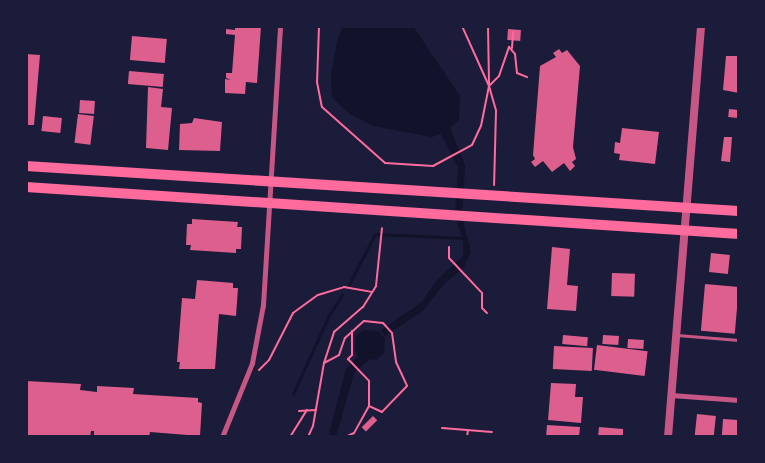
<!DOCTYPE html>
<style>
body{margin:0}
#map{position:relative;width:765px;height:463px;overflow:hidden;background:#1b1b3a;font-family:"Sofia Sans Condensed",sans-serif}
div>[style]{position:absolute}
.water>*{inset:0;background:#12122b}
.stream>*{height:3px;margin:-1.5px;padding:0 1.5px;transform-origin:1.5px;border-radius:1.5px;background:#12122b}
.building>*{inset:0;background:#dd5f8e;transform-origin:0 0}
.path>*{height:2px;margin:-1px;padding:0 1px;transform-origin:1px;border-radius:1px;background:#ff6b9d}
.service>*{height:3px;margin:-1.5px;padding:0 1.5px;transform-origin:1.5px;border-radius:1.5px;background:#c65784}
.minor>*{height:5px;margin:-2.5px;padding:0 2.5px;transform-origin:2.5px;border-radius:2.5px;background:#c65784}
.tertiary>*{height:8px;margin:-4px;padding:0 4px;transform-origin:4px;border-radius:4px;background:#c65784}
.primary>*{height:10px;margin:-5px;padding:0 5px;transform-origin:5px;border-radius:5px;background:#ff6b9d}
span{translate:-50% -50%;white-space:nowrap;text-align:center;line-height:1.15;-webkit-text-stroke:4px #1b1b3a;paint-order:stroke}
.frame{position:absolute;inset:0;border:28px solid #1b1b3a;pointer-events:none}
</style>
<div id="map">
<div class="water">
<div style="clip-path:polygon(343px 26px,413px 26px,460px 96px,459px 120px,450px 128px,465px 165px,462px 217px,471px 252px,464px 267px,443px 285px,423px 311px,385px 336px,381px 330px,422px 302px,436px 281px,463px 256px,463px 242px,455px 215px,458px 167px,441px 134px,432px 137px,373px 126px,350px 114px,332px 98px,331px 76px,337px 41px)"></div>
<div style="clip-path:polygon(363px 330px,378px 331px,385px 338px,384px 353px,376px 360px,370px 359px,354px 373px,336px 437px,328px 437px,346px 369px,358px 356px,355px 351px,356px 336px)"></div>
</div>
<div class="stream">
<div style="left:349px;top:284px;width:56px;rotate:-62.5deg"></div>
<div style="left:375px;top:234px;width:90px;rotate:2.5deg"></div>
<div style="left:293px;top:394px;width:87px;rotate:-65.5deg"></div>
<div style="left:329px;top:315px;width:24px;rotate:-57deg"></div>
</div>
<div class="building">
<div style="clip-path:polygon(235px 26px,261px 26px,257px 83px,246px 82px,245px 94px,225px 93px,225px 79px,231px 80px,226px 78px,226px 73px,232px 73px,235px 35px,226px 34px,226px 29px,235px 30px)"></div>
<div style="left:508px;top:29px;width:13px;height:11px;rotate:4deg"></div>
<div style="left:132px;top:36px;width:35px;height:24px;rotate:5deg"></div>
<div style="clip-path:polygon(559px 49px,562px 53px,567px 50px,580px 66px,573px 147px,576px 159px,572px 162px,575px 166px,570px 171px,564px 163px,552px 172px,543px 161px,535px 167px,531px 162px,535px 159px,533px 155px,540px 66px,556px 57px,553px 53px)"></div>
<div style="clip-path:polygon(26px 54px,40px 55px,34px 125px,26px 125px)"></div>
<div style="clip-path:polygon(726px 56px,739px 56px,739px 93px,723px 90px)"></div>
<div style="left:129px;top:71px;width:35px;height:13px;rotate:5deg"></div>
<div style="clip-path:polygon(148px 87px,163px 89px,161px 107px,172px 108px,168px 150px,146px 148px)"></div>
<div style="left:80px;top:100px;width:15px;height:13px;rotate:4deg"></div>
<div style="left:729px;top:109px;width:10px;height:8px;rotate:6deg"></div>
<div style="left:78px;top:114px;width:16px;height:29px;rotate:7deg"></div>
<div style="left:43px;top:116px;width:19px;height:15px;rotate:6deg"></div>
<div style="clip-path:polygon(194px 118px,222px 122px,220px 151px,179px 150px,180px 124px,192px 123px)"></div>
<div style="clip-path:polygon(622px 128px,659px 132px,655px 164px,619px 160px,620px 154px,614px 153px,615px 142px,620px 143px)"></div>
<div style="clip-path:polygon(724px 137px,732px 137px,730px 162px,721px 161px)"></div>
<div style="clip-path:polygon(192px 219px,238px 222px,237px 227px,242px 227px,241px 249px,236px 249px,236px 253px,190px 250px,191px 245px,186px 245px,187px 224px,192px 224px)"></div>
<div style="clip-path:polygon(552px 247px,570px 249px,567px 285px,578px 286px,576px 311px,547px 309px)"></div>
<div style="left:711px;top:253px;width:19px;height:19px;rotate:6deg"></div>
<div style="left:612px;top:273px;width:23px;height:23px;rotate:2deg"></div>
<div style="clip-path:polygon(197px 280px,233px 283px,233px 288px,238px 288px,236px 316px,219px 314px,215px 369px,179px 369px,180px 362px,177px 362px,182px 298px,195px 299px)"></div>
<div style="left:705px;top:284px;width:34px;height:47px;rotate:5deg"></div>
<div style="left:563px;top:335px;width:25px;height:9px;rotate:5deg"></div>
<div style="left:603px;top:335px;width:16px;height:9px;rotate:4deg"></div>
<div style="left:628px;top:339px;width:16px;height:9px;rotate:4deg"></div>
<div style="left:597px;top:345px;width:51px;height:25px;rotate:7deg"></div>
<div style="left:554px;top:346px;width:39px;height:23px;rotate:3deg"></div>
<div style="clip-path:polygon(26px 381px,81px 384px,80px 390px,97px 392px,97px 386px,134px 388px,133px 394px,198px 398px,198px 402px,202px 403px,200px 436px,150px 432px,149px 437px,94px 437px,94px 431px,91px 431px,90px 437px,26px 437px)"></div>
<div style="clip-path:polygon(551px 383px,576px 384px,575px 397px,583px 397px,581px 423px,548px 420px)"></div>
<div style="left:697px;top:414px;width:19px;height:23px;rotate:6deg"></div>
<div style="left:373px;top:416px;width:6px;height:16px;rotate:45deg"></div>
<div style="left:723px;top:419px;width:16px;height:16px;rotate:4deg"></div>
<div style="clip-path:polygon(547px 425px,580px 427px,579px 437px,546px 437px)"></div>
<div style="clip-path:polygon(599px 427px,623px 429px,623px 437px,598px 437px)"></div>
</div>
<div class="path">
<div style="left:319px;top:26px;width:56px;rotate:92deg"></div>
<div style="left:317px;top:82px;width:25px;rotate:79deg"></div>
<div style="left:322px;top:107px;width:84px;rotate:41.6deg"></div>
<div style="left:385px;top:163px;width:48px;rotate:3.6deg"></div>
<div style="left:433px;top:166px;width:44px;rotate:-28.3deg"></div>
<div style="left:472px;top:145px;width:21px;rotate:-65deg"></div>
<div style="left:481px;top:126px;width:41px;rotate:-78.7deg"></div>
<div style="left:489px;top:86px;width:66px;rotate:-114.2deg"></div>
<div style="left:488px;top:26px;width:60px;rotate:89deg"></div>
<div style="left:489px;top:86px;width:26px;rotate:74deg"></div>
<div style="left:496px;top:111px;width:74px;rotate:91.5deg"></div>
<div style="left:512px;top:48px;width:16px;rotate:-86deg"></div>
<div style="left:489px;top:86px;width:14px;rotate:-45deg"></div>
<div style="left:499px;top:76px;width:31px;rotate:-71deg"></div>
<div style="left:509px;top:47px;width:9px;rotate:49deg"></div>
<div style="left:515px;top:54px;width:19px;rotate:84deg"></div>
<div style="left:517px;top:73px;width:11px;rotate:22deg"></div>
<div style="left:449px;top:247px;width:11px;rotate:90deg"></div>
<div style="left:449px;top:258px;width:48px;rotate:46.7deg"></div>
<div style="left:482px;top:293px;width:15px;rotate:90deg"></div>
<div style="left:482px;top:308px;width:7px;rotate:45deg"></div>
<div style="left:352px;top:331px;width:24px;rotate:90deg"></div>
<div style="left:352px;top:355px;width:6px;rotate:135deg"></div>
<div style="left:348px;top:359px;width:30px;rotate:46deg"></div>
<div style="left:369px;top:381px;width:25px;rotate:90deg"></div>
<div style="left:324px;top:363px;width:17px;rotate:-28deg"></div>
<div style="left:339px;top:355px;width:18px;rotate:-71deg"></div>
<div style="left:345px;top:338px;width:25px;rotate:-42deg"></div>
<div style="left:364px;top:321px;width:19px;rotate:6deg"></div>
<div style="left:383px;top:323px;width:13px;rotate:48deg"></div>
<div style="left:392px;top:333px;width:29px;rotate:82deg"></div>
<div style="left:396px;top:362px;width:26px;rotate:65deg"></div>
<div style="left:407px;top:386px;width:36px;rotate:134deg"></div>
<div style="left:382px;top:412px;width:14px;rotate:-155deg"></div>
<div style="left:369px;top:406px;width:31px;rotate:119deg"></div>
<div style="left:354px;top:433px;width:10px;rotate:156deg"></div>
<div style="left:259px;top:370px;width:14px;rotate:-45deg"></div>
<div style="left:269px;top:360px;width:53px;rotate:-62.9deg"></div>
<div style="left:293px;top:313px;width:31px;rotate:-36deg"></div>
<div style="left:318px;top:295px;width:27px;rotate:-17deg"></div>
<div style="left:344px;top:287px;width:28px;rotate:10deg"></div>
<div style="left:299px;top:411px;width:17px;rotate:-3deg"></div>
<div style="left:442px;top:428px;width:50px;rotate:4.6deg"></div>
<div style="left:290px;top:437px;width:32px;rotate:-58deg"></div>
<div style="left:308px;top:437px;width:12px;rotate:-66deg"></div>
<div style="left:313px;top:426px;width:64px;rotate:-80.1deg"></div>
<div style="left:324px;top:363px;width:33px;rotate:-72deg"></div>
<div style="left:334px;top:332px;width:38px;rotate:-41deg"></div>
<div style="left:363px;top:307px;width:25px;rotate:-58deg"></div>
<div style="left:376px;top:286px;width:58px;rotate:-84.1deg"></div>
<div style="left:467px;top:437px;width:7px;rotate:-82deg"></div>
</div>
<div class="service">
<div style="left:677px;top:335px;width:62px;rotate:4.6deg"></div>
</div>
<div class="minor">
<div style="left:671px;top:395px;width:68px;rotate:4.2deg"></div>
<div style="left:222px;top:437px;width:80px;rotate:-67.9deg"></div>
<div style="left:252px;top:363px;width:59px;rotate:-79.3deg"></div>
<div style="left:263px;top:305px;width:280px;rotate:-86.5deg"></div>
</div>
<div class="tertiary">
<div style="left:668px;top:437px;width:412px;rotate:-85.4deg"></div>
</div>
<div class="primary">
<div style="left:26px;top:166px;width:714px;rotate:3.61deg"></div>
<div style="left:26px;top:187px;width:715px;rotate:3.77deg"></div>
</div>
<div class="frame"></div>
</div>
